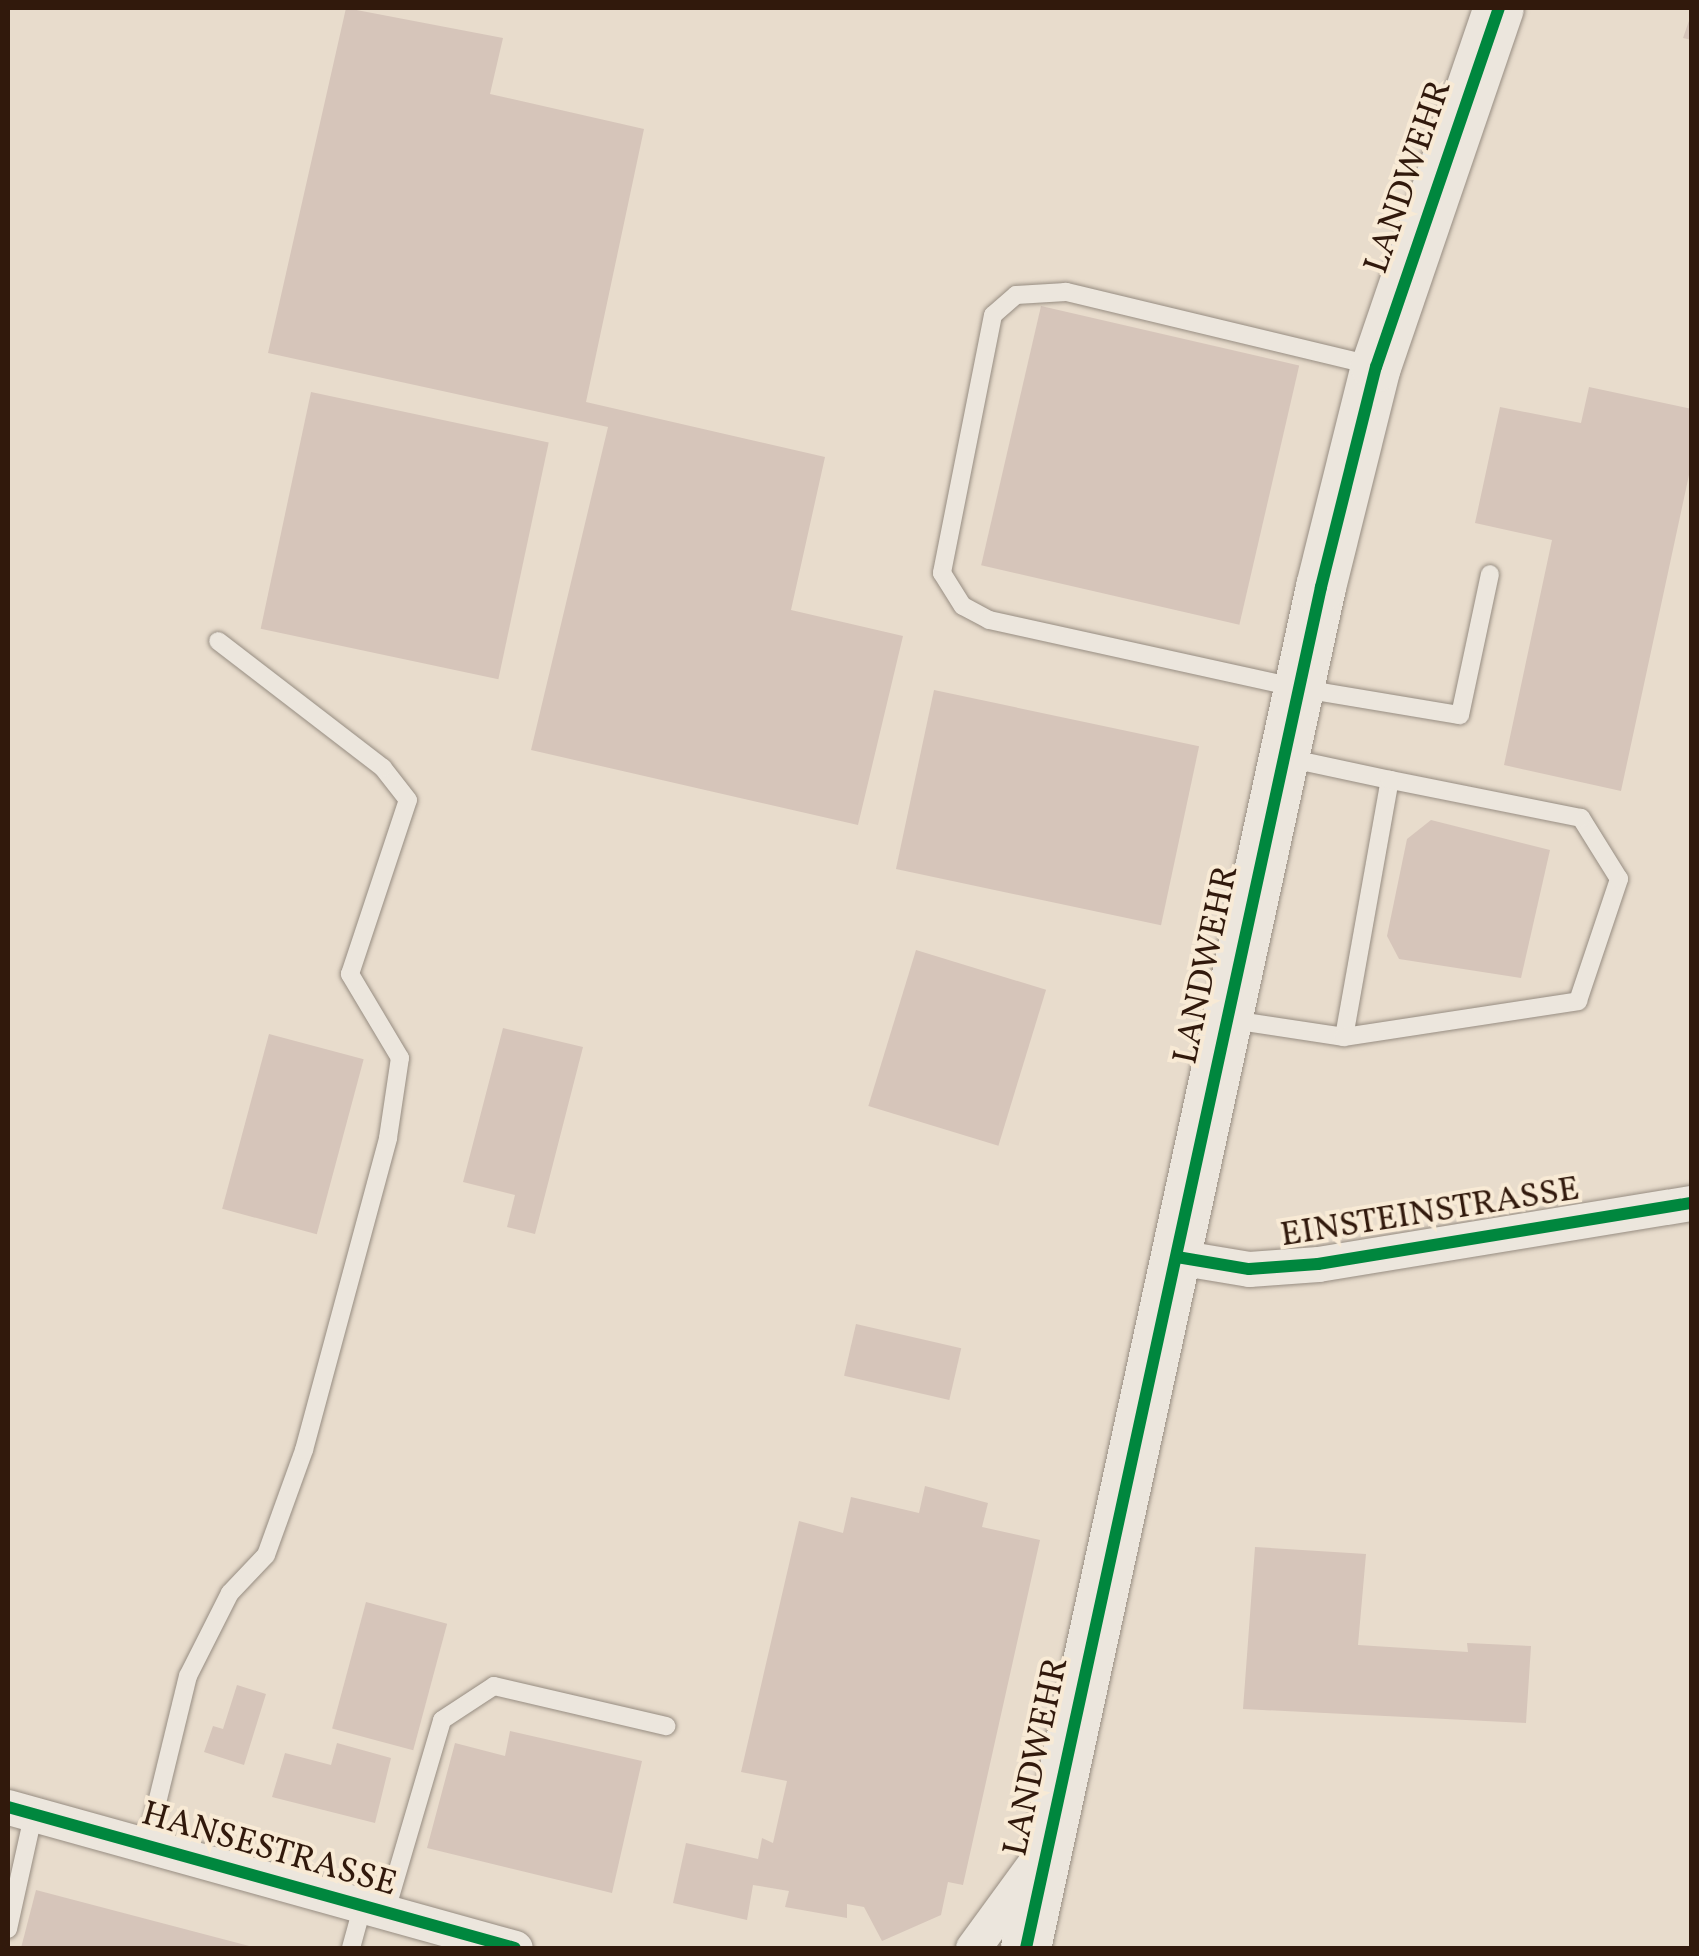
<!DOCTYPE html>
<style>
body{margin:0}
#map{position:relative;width:1699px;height:1956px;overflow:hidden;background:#e8dccc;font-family:Vollkorn,serif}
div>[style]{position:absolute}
.building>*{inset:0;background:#d6c5ba;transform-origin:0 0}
.roads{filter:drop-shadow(0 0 2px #978d82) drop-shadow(0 0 2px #978d82)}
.lane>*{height:18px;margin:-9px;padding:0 9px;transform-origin:9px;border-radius:9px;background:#ece6dd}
.street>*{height:35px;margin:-17.5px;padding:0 17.5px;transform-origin:17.5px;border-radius:17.5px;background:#ece6dd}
.secondary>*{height:50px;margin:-25px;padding:0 25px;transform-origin:25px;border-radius:25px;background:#ece6dd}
.cycleway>*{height:12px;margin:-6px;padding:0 6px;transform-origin:6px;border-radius:6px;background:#00873e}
span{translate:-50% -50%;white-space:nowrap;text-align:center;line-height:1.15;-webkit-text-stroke:8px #f8ead5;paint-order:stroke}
.street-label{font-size:35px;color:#31190c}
.frame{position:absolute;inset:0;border:10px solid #31190c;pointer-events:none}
</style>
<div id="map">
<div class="building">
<div style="clip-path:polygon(346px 8px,503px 38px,490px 94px,644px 129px,586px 402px,825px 457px,791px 610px,903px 636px,858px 825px,531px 750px,608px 427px,268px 353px)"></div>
<div style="clip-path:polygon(1691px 15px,1692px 15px,1692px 40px,1683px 38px)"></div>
<div style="left:1041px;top:306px;width:265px;height:266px;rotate:13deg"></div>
<div style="clip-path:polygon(1589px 387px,1692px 409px,1692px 461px,1621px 791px,1504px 765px,1552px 540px,1475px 523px,1500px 407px,1581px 423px)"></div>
<div style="left:311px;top:392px;width:243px;height:242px;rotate:12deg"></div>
<div style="left:934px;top:690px;width:271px;height:183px;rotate:12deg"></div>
<div style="clip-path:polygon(1431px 820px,1550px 850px,1521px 978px,1399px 959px,1387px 936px,1407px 839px)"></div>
<div style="left:916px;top:950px;width:136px;height:163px;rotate:17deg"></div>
<div style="clip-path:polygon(503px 1028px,583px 1047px,535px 1234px,507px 1227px,515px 1195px,463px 1182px)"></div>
<div style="left:269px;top:1034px;width:98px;height:181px;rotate:15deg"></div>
<div style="left:856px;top:1324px;width:108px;height:53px;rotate:13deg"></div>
<div style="clip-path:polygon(925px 1486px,988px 1503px,982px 1527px,1040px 1540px,963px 1885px,948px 1882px,941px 1915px,882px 1941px,864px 1907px,847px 1904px,847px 1918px,785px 1907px,789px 1891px,753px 1885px,747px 1920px,673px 1903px,686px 1843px,758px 1859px,762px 1838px,773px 1843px,787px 1781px,741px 1772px,799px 1521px,843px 1533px,851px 1497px,919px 1513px)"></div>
<div style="clip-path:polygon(1255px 1547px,1366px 1554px,1358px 1645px,1468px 1652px,1467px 1643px,1531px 1646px,1526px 1723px,1243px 1709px)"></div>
<div style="left:366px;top:1602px;width:84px;height:131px;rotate:15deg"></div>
<div style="clip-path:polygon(237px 1685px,266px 1694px,244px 1765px,204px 1752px,213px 1726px,223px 1729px)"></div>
<div style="clip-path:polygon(510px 1731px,642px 1761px,612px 1893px,427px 1848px,455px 1743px,505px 1756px)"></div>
<div style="clip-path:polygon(337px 1743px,391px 1758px,375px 1823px,272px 1797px,285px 1753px,331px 1765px)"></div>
<div style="clip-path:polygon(36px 1890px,253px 1947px,253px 1948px,21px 1948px)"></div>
</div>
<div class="roads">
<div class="lane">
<div style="left:1371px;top:365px;width:314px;rotate:-166.5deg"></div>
<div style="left:1066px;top:292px;width:50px;rotate:176.6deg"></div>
<div style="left:1016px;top:295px;width:30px;rotate:139deg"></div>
<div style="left:993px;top:315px;width:263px;rotate:101.2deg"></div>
<div style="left:942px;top:573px;width:39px;rotate:58deg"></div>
<div style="left:963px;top:606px;width:30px;rotate:28deg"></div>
<div style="left:989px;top:620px;width:316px;rotate:12.4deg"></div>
<div style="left:1298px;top:688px;width:164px;rotate:9.5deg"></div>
<div style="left:1460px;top:715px;width:144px;rotate:-78deg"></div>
<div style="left:1232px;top:1020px;width:113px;rotate:8.6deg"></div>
<div style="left:1344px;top:1037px;width:261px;rotate:-79.9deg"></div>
<div style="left:1390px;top:780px;width:105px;rotate:-167.9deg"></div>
<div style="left:1344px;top:1037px;width:237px;rotate:-8.7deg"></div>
<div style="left:1578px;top:1001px;width:129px;rotate:-71.4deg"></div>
<div style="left:1619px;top:879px;width:72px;rotate:-121.9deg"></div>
<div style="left:1581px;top:818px;width:195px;rotate:-168.7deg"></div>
<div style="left:146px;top:1848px;width:177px;rotate:-76.3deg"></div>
<div style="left:188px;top:1676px;width:93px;rotate:-63.2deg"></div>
<div style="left:230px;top:1593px;width:52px;rotate:-46.5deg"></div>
<div style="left:266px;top:1555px;width:112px;rotate:-70.1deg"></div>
<div style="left:304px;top:1450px;width:323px;rotate:-74.9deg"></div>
<div style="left:388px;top:1138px;width:81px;rotate:-81.5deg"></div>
<div style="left:400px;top:1058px;width:98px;rotate:-120.8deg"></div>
<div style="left:350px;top:974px;width:183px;rotate:-71.6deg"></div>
<div style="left:408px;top:800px;width:41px;rotate:-128deg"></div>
<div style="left:383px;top:768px;width:208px;rotate:-142.4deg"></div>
<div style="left:385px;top:1914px;width:202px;rotate:-73.6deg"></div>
<div style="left:442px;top:1720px;width:62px;rotate:-33.2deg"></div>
<div style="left:494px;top:1686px;width:177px;rotate:13.1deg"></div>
<div style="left:8px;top:1929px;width:116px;rotate:-77.5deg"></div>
<div style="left:351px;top:1948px;width:41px;rotate:-74.6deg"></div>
</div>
<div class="street">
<div style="left:1177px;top:1257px;width:73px;rotate:9.5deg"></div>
<div style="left:1249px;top:1269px;width:69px;rotate:-4.1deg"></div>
<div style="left:1318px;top:1264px;width:379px;rotate:-9.3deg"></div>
<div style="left:8px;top:1807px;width:526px;rotate:15.54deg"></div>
<div style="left:973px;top:1948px;width:114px;rotate:-53.9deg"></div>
</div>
<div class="secondary">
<div style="left:1026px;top:1948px;width:1393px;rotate:-77.77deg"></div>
<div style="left:1321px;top:587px;width:227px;rotate:-76deg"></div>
<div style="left:1376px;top:367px;width:379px;rotate:-71.1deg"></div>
</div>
</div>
<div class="cycleway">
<div style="left:1177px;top:1257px;width:73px;rotate:9.5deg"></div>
<div style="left:1249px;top:1269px;width:69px;rotate:-4.1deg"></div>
<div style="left:1318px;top:1264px;width:379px;rotate:-9.3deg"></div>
<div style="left:8px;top:1807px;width:526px;rotate:15.54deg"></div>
<div style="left:1026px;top:1948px;width:1393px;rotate:-77.77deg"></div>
<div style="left:1321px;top:587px;width:227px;rotate:-76deg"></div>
<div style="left:1376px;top:367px;width:379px;rotate:-71.1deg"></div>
</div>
<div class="street-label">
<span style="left:1409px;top:177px;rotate:-71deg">LANDWEHR</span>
<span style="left:1207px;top:965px;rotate:-78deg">LANDWEHR</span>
<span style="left:1430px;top:1213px;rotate:-9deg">EINSTEINSTRASSE</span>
<span style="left:1037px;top:1757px;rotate:-78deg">LANDWEHR</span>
<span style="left:269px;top:1850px;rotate:16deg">HANSESTRASSE</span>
</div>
<div class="frame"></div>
</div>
